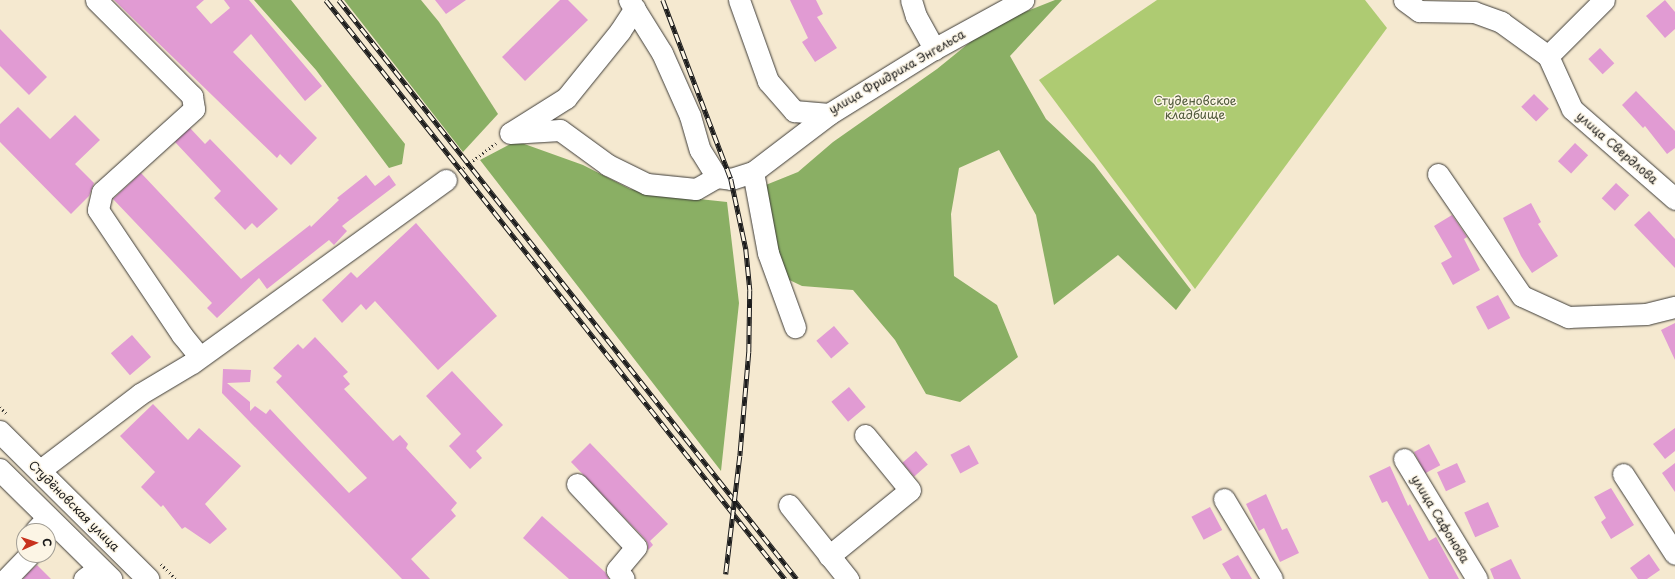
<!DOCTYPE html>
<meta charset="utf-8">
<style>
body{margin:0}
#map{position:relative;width:1675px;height:579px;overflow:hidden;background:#f5e9d0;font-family:"Playpen Sans",sans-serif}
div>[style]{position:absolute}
.green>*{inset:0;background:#aecb72}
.forest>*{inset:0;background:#8aaf64}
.building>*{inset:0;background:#e19bd3;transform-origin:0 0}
.path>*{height:2.5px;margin-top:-1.25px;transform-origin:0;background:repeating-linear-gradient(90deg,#3d3b37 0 1px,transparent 0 4px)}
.roads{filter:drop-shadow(0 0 1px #3d3b37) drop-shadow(0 0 1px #3d3b37)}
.minor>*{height:21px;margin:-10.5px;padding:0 10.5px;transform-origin:10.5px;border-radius:10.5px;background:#fff}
.major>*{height:22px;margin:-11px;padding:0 11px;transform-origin:11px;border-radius:11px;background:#fff}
.rail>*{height:4.5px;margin-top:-2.25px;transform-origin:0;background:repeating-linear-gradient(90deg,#fcf5e5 0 9px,#1c1c1c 0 18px);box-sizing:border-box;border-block:1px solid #1c1c1c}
span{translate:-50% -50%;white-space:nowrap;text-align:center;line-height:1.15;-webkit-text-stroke:3px #fcf5e5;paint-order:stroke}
.street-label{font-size:12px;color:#1c1c1c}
.park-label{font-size:12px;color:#4f593a}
.north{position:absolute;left:16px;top:523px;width:40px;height:40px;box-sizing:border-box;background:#fcf5e5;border:1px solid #a29e95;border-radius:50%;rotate:87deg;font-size:11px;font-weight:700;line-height:16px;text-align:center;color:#1c1c1c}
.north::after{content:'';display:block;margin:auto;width:14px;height:18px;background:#c8321e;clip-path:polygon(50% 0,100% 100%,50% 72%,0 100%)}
</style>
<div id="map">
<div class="green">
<div style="clip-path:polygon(1157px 0,1365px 0,1387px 28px,1195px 289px,1039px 80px)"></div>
</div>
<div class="forest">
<div style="clip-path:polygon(254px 0,291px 0,405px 144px,402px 164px,389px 168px,316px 70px)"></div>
<div style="clip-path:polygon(344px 0,421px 0,439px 22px,498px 114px,463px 152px)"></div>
<div style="clip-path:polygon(1055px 0,1062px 0,1010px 56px,1046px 119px,1094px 164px,1191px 290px,1176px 310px,1118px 255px,1054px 305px,1036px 215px,999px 150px,959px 168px,951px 214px,954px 276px,997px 305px,1018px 357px,960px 402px,926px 394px,895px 340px,853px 290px,802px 286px,779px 275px,751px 191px,798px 172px,833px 142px,937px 69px,990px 26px)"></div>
<div style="clip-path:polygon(516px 141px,583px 165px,630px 189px,671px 196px,727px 202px,739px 303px,721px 471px,480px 160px)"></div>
</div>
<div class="building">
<div style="clip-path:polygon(114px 0,204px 0,196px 7px,211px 24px,230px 8px,224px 0,249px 0,322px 86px,305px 101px,251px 34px,233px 52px,317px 138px,291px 165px,280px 154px,277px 158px)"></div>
<div style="clip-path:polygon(435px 0,466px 0,446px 14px)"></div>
<div style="clip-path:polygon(560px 0,568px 0,588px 20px,525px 81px,502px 57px)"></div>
<div style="clip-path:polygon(790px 0,816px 0,823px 14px,817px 17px,837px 48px,815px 62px,802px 42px,808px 38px)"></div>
<div style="clip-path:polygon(1665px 0,1675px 12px,1675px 29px,1665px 38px,1646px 16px)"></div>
<div style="clip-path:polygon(0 29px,47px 77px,29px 95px,0 66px)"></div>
<div style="left:1600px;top:48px;width:21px;height:16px;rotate:47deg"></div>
<div style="clip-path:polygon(1636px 91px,1675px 131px,1675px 148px,1667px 154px,1645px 126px,1643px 128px,1622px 105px)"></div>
<div style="left:1534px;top:94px;width:21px;height:18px;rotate:45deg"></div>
<div style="clip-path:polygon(18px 107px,50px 139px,75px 115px,100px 140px,75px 164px,94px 183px,89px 196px,71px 214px,0 142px,0 124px)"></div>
<div style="clip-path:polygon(190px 128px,205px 144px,210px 139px,278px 209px,257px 228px,252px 223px,245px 230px,214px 198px,221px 191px,175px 142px)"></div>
<div style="left:1575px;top:143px;width:18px;height:25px;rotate:43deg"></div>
<div style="clip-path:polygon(141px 173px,241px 279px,310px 225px,311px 227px,339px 200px,337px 198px,366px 175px,375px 186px,389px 175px,396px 185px,342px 226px,347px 231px,334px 245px,329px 240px,267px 289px,259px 278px,217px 318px,207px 308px,212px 303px,113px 199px)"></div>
<div style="left:1616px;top:183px;width:18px;height:21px;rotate:43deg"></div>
<div style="clip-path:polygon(1531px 203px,1541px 222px,1538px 224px,1558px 256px,1532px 273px,1521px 256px,1503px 218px)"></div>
<div style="clip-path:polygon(1649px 211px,1675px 239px,1675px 268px,1634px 225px)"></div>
<div style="clip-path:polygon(1452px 215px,1467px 237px,1464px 239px,1480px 270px,1453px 285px,1441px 263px,1452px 257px,1434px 226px)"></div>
<div style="clip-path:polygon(416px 223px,497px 316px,438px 370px,375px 301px,366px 310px,361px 304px,342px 323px,322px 300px,351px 272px,357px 278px)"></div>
<div style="left:1498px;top:295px;width:26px;height:25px;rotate:62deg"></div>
<div style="clip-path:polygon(1675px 323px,1675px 360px,1661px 330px)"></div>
<div style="left:834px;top:326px;width:23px;height:23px;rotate:50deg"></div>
<div style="left:132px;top:335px;width:29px;height:28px;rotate:49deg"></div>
<div style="clip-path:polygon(315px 337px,348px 372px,343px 376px,350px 384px,344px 389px,393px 441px,400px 435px,408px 444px,406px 448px,457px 503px,451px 510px,456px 516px,411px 559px,430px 579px,402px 579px,222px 393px,223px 369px,251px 370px,250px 382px,227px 383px,250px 402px,250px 411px,255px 406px,266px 414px,270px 409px,349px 493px,367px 478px,276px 382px,282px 376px,273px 368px,298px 344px,303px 349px)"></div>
<div style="clip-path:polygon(452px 371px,503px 425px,476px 451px,482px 458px,470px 469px,449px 446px,461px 434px,426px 396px)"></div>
<div style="left:849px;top:387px;width:26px;height:23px;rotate:50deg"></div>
<div style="clip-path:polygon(153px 404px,188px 440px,199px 428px,241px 466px,205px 504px,227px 529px,210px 544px,185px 527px,182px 529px,163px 505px,161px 507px,141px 487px,155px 472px,120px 436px)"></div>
<div style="clip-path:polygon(1675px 428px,1675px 451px,1665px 459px,1653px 444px)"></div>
<div style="clip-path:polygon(590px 443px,668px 524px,650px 541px,653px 545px,648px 550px,648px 544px,645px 539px,571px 462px)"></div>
<div style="left:1429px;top:444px;width:24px;height:17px;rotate:62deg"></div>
<div style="left:969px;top:445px;width:21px;height:21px;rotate:62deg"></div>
<div style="left:916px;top:451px;width:18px;height:18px;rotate:49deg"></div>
<div style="left:1457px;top:463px;width:21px;height:22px;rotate:65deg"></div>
<div style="clip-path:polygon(1675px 463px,1675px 492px,1662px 473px)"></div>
<div style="clip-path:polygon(1390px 466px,1408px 506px,1410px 504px,1429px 541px,1436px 537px,1459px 579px,1429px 579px,1387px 501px,1382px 503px,1369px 476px)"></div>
<div style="clip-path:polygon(1611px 488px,1634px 525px,1611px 539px,1601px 522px,1606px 518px,1594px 497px)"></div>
<div style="clip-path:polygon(1266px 494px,1282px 530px,1287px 528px,1299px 553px,1280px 562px,1264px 528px,1259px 531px,1246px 504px)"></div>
<div style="left:1488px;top:502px;width:27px;height:26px;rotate:66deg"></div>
<div style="left:1210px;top:507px;width:26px;height:21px;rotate:62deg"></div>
<div style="clip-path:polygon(542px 516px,605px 572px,609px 579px,569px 579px,523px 538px)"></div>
<div style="clip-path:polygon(1649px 554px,1660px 570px,1647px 579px,1638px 579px,1630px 568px)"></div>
<div style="clip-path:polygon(1238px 555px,1252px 579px,1231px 579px,1222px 564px)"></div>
<div style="clip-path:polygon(1511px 559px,1521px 579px,1494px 579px,1490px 569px)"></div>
<div style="clip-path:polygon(37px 565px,51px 579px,23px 579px,28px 573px)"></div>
</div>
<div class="path">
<div style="left:460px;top:170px;width:45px;rotate:-36.9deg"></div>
<div style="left:0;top:407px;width:11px;rotate:45deg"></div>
<div style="left:161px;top:564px;width:21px;rotate:45deg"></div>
</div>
<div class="roads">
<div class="minor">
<div style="left:96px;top:0;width:136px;rotate:45deg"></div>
<div style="left:192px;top:96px;width:13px;rotate:81deg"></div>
<div style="left:194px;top:109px;width:124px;rotate:137.9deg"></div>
<div style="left:102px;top:192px;width:18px;rotate:103deg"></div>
<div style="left:98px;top:210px;width:151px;rotate:56.1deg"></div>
<div style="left:182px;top:335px;width:28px;rotate:51deg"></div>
<div style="left:629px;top:0;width:62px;rotate:58.1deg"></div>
<div style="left:662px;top:53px;width:69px;rotate:66deg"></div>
<div style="left:690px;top:116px;width:35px;rotate:74deg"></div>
<div style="left:700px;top:150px;width:32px;rotate:58deg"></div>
<div style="left:717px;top:177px;width:14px;rotate:8deg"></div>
<div style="left:731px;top:179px;width:23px;rotate:-18deg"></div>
<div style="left:753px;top:172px;width:96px;rotate:-37.3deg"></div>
<div style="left:739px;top:0;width:86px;rotate:70.3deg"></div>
<div style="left:768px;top:81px;width:40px;rotate:49deg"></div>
<div style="left:794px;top:111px;width:35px;rotate:5deg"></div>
<div style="left:829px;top:114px;width:123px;rotate:-31.8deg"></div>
<div style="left:934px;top:49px;width:102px;rotate:-28.8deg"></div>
<div style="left:911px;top:0;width:17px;rotate:73deg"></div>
<div style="left:916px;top:16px;width:38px;rotate:61deg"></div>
<div style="left:1404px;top:0;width:19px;rotate:36deg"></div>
<div style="left:1419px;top:11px;width:55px;rotate:1deg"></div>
<div style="left:1474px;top:12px;width:29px;rotate:20deg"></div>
<div style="left:1501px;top:22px;width:58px;rotate:35.9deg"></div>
<div style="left:1548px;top:56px;width:58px;rotate:65.6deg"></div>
<div style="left:1572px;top:109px;width:137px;rotate:41.1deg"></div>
<div style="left:1548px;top:56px;width:79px;rotate:-45deg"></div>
<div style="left:512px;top:132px;width:64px;rotate:-32.2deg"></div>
<div style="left:566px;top:98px;width:86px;rotate:-51.1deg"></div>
<div style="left:620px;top:31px;width:27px;rotate:-57deg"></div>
<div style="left:510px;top:133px;width:50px;rotate:-3.4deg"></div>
<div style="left:560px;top:130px;width:59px;rotate:36.1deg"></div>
<div style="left:608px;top:165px;width:43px;rotate:26deg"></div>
<div style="left:647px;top:184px;width:49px;rotate:5.8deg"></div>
<div style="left:696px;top:189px;width:24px;rotate:-30deg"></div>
<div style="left:753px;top:172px;width:82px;rotate:79.5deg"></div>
<div style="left:768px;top:253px;width:79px;rotate:70deg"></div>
<div style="left:1438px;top:174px;width:148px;rotate:55.5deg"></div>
<div style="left:1522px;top:296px;width:51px;rotate:24.5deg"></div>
<div style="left:1568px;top:317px;width:78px;rotate:-2.2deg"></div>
<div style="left:1646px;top:314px;width:30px;rotate:-14deg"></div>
<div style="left:1404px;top:459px;width:140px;rotate:58.7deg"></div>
<div style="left:39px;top:471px;width:127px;rotate:-37.3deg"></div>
<div style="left:140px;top:394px;width:61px;rotate:-30.8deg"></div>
<div style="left:192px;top:363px;width:313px;rotate:-35.8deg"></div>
<div style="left:1623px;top:474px;width:95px;rotate:57deg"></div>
<div style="left:577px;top:484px;width:86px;rotate:46.9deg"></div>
<div style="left:636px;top:547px;width:30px;rotate:130deg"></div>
<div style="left:617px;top:570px;width:11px;rotate:52deg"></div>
<div style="left:1224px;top:499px;width:93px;rotate:59deg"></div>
<div style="left:789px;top:505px;width:95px;rotate:51.4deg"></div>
<div style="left:35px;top:531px;width:19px;rotate:-47deg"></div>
<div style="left:829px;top:556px;width:104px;rotate:-39.2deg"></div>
<div style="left:910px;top:490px;width:71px;rotate:-129.3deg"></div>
<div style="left:6px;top:579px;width:33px;rotate:-46deg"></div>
<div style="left:84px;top:579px;width:19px;rotate:-36deg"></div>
</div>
<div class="major">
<div style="left:0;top:432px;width:209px;rotate:44.8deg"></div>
<div style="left:0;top:470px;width:156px;rotate:44.5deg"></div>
</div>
</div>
<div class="rail">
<div style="left:326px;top:0;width:739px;rotate:51.59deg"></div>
<div style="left:339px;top:0;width:738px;rotate:51.66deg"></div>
<div style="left:663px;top:0;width:191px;rotate:69.2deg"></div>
<div style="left:731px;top:179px;width:72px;rotate:77.9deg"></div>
<div style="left:746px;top:249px;width:41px;rotate:84.4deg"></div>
<div style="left:750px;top:290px;width:62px;rotate:90.9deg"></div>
<div style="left:749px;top:352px;width:104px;rotate:94.9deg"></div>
<div style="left:740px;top:456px;width:119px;rotate:96.8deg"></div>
</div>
<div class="street-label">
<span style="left:897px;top:72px;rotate:-30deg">улица Фридриха Энгельса</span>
<span style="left:1617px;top:148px;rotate:41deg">улица Свердлова</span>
<span style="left:74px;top:506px;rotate:45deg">Студёновская улица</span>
<span style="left:1440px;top:519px;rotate:59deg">улица Сафонова</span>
</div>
<div class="park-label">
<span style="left:1195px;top:108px">Студеновское<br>кладбище</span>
</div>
<div class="north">С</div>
</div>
